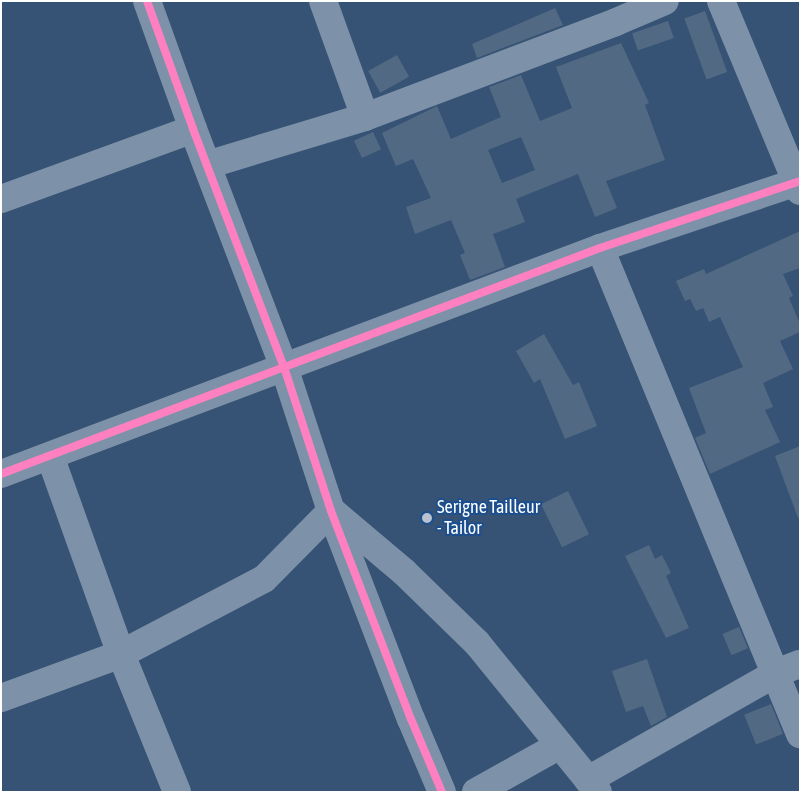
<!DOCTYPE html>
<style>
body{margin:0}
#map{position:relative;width:801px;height:793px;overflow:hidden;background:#365274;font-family:"Asap Condensed",sans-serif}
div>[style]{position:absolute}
.building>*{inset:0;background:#526984;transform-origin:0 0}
.minor>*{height:28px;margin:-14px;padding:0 14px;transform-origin:14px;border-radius:14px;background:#7d92a8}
.cycleway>*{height:8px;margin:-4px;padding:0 4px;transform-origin:4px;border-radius:4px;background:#ff80c0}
.dots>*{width:14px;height:14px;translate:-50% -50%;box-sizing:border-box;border:2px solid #1b4f8f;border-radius:50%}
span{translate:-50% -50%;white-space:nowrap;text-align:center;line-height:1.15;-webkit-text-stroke:4px #1b4f8f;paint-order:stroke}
.poi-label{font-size:18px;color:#fff}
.left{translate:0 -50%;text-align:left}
.frame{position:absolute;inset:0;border:2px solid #fff;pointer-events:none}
</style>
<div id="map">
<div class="building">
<div style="clip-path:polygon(555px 8px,563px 25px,477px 58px,472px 44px)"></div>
<div style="left:705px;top:11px;width:65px;height:22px;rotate:70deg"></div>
<div style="left:668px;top:21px;width:18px;height:38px;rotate:71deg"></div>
<div style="clip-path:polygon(evenodd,621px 43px,649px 103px,645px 105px,665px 160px,606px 181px,617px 208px,595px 217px,578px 174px,516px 199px,525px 222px,493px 234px,505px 267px,470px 280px,460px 255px,465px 253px,451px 220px,415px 234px,406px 207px,431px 198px,413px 159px,396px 166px,382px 133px,437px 106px,451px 139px,501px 117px,489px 87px,521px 75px,540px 121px,572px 108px,556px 67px,621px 43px,521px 137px,535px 170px,502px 183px,488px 150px,521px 137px)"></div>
<div style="left:397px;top:55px;width:25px;height:33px;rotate:61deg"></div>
<div style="left:373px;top:132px;width:19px;height:21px;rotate:65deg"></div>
<div style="clip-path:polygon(800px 231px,800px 268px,783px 274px,793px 296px,789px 298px,800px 324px,800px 332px,780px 341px,793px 369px,763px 383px,773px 407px,765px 410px,780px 442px,710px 474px,695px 438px,706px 433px,689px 388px,743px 367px,720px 317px,709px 322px,703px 308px,696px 311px,690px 299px,685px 301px,676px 281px,704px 269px,706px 274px)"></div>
<div style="clip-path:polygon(544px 334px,573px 385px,579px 382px,597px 426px,565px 439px,540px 379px,534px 383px,516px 351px)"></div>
<div style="clip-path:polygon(800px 446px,800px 517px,798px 518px,775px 456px)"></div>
<div style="left:568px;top:491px;width:48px;height:30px;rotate:64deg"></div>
<div style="clip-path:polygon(649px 545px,655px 559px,662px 555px,671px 573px,666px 576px,689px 628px,666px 638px,625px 556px)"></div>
<div style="left:739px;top:627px;width:23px;height:18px;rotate:67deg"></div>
<div style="clip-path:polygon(647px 659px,667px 717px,651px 726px,643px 706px,626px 712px,612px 671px)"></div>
<div style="left:771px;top:704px;width:32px;height:29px;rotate:68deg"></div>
</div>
<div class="minor">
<div style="left:147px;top:1px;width:136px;rotate:70.2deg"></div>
<div style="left:193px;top:129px;width:255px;rotate:69.1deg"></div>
<div style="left:284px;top:367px;width:151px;rotate:71.9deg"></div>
<div style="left:331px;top:511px;width:223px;rotate:69deg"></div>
<div style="left:411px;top:719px;width:79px;rotate:67deg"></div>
<div style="left:323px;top:1px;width:123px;rotate:70.1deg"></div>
<div style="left:721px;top:1px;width:206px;rotate:67.4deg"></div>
<div style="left:207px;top:165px;width:165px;rotate:-16.9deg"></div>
<div style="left:365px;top:117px;width:268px;rotate:-20.7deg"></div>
<div style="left:616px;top:22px;width:53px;rotate:-23.2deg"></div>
<div style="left:1px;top:199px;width:204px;rotate:-20deg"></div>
<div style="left:600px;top:248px;width:526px;rotate:67.63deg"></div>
<div style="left:50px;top:456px;width:210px;rotate:70.3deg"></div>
<div style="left:121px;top:654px;width:149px;rotate:67.9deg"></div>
<div style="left:1px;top:474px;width:640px;rotate:-20.67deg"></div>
<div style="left:600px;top:248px;width:211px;rotate:-18.5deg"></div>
<div style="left:333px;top:512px;width:93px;rotate:40.2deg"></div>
<div style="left:404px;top:572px;width:102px;rotate:44.2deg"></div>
<div style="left:477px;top:643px;width:192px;rotate:50.9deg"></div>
<div style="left:1px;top:698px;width:128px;rotate:-20.1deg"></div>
<div style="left:121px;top:654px;width:161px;rotate:-27.7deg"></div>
<div style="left:264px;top:579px;width:95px;rotate:-45.4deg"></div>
<div style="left:588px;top:780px;width:216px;rotate:-29.6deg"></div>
<div style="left:776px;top:673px;width:26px;rotate:-21deg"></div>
<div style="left:476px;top:792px;width:96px;rotate:-29.2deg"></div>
</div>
<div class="cycleway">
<div style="left:147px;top:1px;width:136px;rotate:70.2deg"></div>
<div style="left:193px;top:129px;width:255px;rotate:69.1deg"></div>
<div style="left:284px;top:367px;width:151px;rotate:71.9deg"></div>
<div style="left:331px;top:511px;width:223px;rotate:69deg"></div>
<div style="left:411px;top:719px;width:79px;rotate:67deg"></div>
<div style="left:1px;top:474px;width:640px;rotate:-20.67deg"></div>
<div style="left:600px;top:248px;width:211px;rotate:-18.5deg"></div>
</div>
<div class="dots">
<div style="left:427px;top:518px;background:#b9c2ce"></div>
</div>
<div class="poi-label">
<span class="left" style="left:437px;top:518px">Serigne Tailleur<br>- Tailor</span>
</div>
<div class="frame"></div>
</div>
